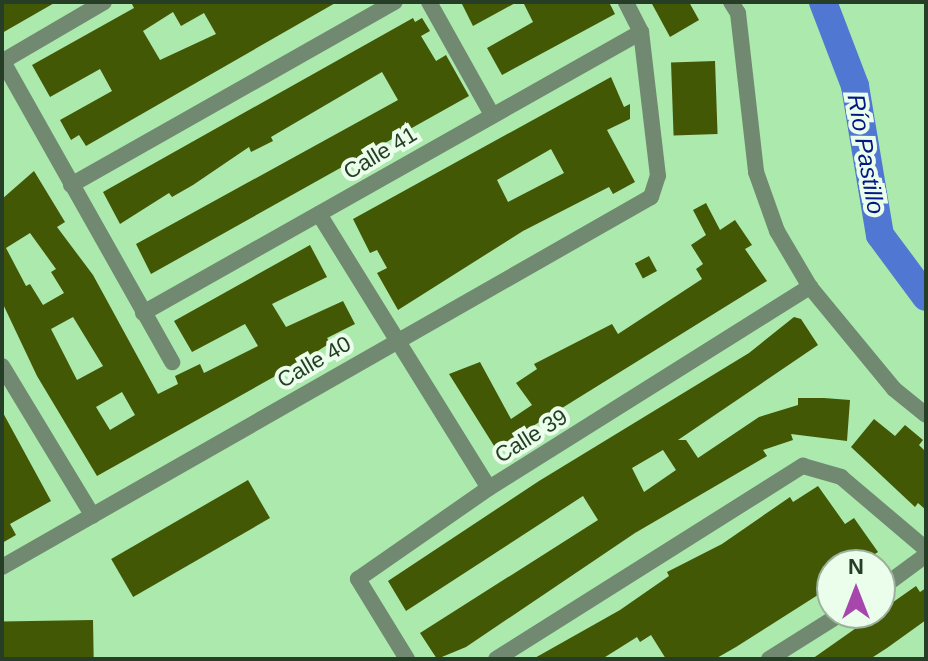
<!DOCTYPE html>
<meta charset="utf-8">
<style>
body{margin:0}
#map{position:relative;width:928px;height:661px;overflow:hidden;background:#abe9ac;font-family:Arial,sans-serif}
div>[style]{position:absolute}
.river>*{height:28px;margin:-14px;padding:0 14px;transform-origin:14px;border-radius:14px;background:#5077d2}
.building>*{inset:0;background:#425805;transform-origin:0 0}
.minor>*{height:16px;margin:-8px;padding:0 8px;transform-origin:8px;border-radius:8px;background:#708970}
span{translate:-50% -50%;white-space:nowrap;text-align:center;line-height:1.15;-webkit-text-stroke:8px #ebfdeb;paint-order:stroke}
.street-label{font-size:22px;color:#253e25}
.water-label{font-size:24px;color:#041986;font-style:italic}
.frame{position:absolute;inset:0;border:4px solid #253e25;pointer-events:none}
.north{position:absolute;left:816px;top:549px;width:80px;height:80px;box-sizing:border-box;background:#ebfdeb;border:2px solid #9cb19c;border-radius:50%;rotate:0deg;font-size:22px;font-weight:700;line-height:32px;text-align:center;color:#253e25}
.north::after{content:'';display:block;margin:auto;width:28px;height:36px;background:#a747ae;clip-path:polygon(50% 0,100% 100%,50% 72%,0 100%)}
</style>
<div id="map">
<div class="river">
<div style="left:823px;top:2px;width:90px;rotate:69.1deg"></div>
<div style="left:855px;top:86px;width:151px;rotate:80.5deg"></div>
<div style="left:880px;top:235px;width:77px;rotate:53.4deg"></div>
</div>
<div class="building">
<div style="clip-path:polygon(2px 2px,56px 2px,2px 33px)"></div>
<div style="clip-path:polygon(evenodd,131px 2px,337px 2px,86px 146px,79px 135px,71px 140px,60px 120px,112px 91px,100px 69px,50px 97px,32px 65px,134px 8px,131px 2px,173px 12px,181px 26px,204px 13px,216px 34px,160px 60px,143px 31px,173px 12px)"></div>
<div style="clip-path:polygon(461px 2px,517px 2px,473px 26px)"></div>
<div style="clip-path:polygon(523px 2px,609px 2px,615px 14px,502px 75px,487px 48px,533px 22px)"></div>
<div style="clip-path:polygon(651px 2px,689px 2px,699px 20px,670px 37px)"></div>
<div style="clip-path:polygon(413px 18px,415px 22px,422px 18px,430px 31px,421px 36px,436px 61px,446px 55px,469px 96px,151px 274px,136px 244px,398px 100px,382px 72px,271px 137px,273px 141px,251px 152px,249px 147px,193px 185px,172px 197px,169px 193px,120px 224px,103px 192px)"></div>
<div style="left:715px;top:61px;width:73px;height:44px;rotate:88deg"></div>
<div style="clip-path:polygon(evenodd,611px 77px,624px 107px,630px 104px,630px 119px,607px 130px,635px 182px,613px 194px,609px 187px,523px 231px,398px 310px,377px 273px,387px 268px,377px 250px,370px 253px,353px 219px,611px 77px,551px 149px,564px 173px,508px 202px,497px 180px,551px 149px)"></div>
<div style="clip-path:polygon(evenodd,34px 171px,65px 222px,57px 227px,93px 275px,158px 394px,178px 384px,175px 376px,200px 364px,204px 373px,258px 346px,245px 324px,192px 352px,174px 321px,310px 245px,327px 277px,272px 304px,286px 327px,343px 301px,355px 324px,327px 338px,330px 343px,304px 360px,97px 476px,37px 376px,2px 302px,2px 199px,34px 171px,30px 233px,56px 269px,51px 272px,64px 293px,43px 305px,30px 284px,26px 286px,6px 248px,30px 233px,34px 171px,73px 317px,103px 366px,77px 380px,51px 329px,73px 317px,34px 171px,122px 392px,135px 415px,110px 430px,96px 407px,122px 392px)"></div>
<div style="clip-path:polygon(706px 203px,720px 230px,735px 220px,752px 245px,745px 249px,767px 281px,496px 449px,449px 374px,480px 362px,511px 419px,532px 405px,516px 383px,537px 369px,534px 364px,612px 324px,618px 334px,702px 279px,696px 269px,703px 264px,691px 245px,706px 235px,693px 210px)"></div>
<div style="left:649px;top:256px;width:17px;height:16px;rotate:62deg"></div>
<div style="clip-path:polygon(evenodd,794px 317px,801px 319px,818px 345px,678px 440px,686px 440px,698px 458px,759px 417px,798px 405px,798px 398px,824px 398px,850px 400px,847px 441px,791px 434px,793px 440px,763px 450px,767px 456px,635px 533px,466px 647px,437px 659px,420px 633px,598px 520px,583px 496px,406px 611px,388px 581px,539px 481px,749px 353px,794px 317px,663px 450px,676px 470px,644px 492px,632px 468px,663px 450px)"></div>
<div style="clip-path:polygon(2px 411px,51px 501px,10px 524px,16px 535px,2px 543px)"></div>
<div style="clip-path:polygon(874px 419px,895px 436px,905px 425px,923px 440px,919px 445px,926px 452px,926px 510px,918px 503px,915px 507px,851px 447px)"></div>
<div style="left:248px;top:480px;width:44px;height:158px;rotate:60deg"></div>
<div style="clip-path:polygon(818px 486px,845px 524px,854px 518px,878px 552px,858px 565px,832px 565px,832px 586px,736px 647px,715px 659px,666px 659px,651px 635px,640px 642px,637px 637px,602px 659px,533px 659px,620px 610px,669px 576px,667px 572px,722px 544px,790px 497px,793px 502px)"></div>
<div style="clip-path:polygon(916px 586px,920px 592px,926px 588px,926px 620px,887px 648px,870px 659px,812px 659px)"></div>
<div style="left:93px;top:620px;width:39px;height:91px;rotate:89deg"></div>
</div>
<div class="minor">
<div style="left:429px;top:2px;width:127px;rotate:60.8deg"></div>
<div style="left:731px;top:2px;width:13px;rotate:58deg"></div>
<div style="left:738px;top:13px;width:160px;rotate:83.5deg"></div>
<div style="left:756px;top:172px;width:63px;rotate:70.4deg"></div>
<div style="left:777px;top:231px;width:65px;rotate:59.5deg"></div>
<div style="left:810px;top:287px;width:132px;rotate:50.5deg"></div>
<div style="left:894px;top:389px;width:41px;rotate:39.1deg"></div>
<div style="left:2px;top:60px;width:347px;rotate:60.6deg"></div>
<div style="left:3px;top:61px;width:117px;rotate:-30.3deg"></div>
<div style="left:71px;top:185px;width:372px;rotate:-29.5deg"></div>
<div style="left:319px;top:214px;width:322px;rotate:58.2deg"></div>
<div style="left:143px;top:313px;width:572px;rotate:-29.43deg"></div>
<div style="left:2px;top:366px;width:175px;rotate:58.8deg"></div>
<div style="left:2px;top:567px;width:747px;rotate:-29.69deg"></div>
<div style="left:651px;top:197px;width:22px;rotate:-72deg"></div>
<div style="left:658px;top:176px;width:145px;rotate:-96.7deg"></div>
<div style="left:641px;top:32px;width:34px;rotate:-117deg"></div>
<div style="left:880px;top:589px;width:57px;rotate:-36.5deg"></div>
<div style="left:407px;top:659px;width:94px;rotate:-121.5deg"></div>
<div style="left:358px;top:579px;width:160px;rotate:-34.8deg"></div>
<div style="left:489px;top:488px;width:379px;rotate:-32.1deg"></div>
<div style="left:496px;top:659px;width:363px;rotate:-32.2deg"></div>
<div style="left:803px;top:466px;width:40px;rotate:16deg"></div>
<div style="left:841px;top:477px;width:111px;rotate:40.3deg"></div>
<div style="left:769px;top:659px;width:86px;rotate:-32.2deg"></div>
</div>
<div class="street-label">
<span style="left:380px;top:153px;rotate:-31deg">Calle 41</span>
<span style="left:314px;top:362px;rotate:-30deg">Calle 40</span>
<span style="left:531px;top:436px;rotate:-32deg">Calle 39</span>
</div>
<div class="water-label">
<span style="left:866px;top:154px;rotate:80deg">Río Pastillo</span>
</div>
<div class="frame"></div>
<div class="north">N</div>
</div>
